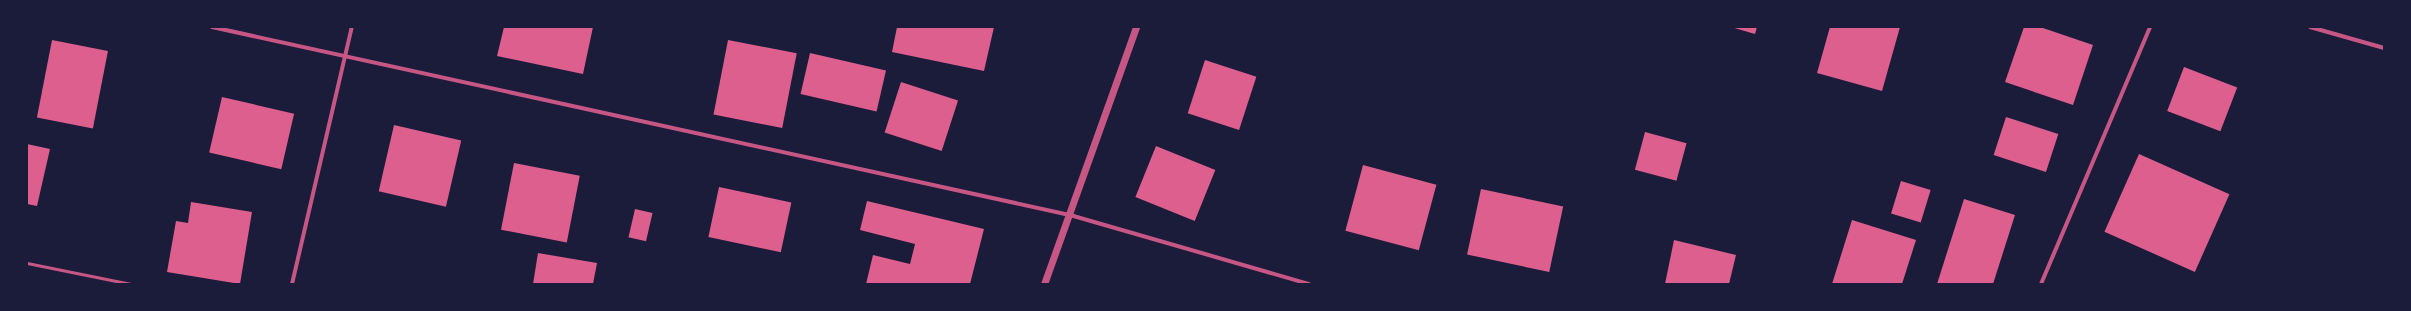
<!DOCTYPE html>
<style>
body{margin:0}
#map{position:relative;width:2411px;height:311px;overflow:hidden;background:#1b1b3a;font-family:Lato,sans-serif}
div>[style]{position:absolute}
.building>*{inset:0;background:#dd5f8e;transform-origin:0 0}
.service>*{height:3px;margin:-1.5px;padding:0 1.5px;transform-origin:1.5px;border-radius:1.5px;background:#c65784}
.minor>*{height:4px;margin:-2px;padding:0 2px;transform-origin:2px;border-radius:2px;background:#c65784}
.tertiary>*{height:7px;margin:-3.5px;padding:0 3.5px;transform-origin:3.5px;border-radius:3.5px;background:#c65784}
span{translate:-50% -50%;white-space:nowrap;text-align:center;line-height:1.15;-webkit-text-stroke:3px #1b1b3a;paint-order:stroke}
.frame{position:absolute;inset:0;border:28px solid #1b1b3a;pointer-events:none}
</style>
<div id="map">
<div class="building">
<div style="clip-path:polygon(504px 27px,593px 27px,583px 74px,497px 56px)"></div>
<div style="clip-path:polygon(897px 27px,994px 27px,984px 71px,892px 52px)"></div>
<div style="clip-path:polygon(1731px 27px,1757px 27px,1755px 34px)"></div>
<div style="clip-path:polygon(1830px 27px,1900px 27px,1882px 91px,1817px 73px)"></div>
<div style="clip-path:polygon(2024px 27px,2040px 27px,2093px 45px,2073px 105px,2005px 82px)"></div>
<div style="left:52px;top:40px;width:57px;height:79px;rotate:11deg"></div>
<div style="left:728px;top:40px;width:70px;height:76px;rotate:11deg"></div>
<div style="left:810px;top:53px;width:78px;height:42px;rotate:13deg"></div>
<div style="left:1205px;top:60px;width:54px;height:56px;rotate:18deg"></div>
<div style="left:2184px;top:67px;width:57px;height:47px;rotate:21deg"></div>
<div style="left:901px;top:82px;width:60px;height:53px;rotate:18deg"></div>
<div style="left:222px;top:97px;width:74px;height:57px;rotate:13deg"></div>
<div style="left:2006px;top:117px;width:55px;height:40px;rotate:18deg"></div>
<div style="left:394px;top:125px;width:69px;height:68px;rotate:13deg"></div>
<div style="left:1645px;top:132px;width:43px;height:39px;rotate:15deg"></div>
<div style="clip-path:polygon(27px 144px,50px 149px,37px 206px,27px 204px)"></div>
<div style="left:1156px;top:146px;width:64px;height:55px;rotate:22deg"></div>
<div style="left:2139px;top:154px;width:99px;height:85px;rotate:24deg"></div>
<div style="left:514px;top:163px;width:67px;height:68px;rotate:11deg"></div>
<div style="left:1363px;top:165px;width:76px;height:68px;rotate:15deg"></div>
<div style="left:1901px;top:181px;width:31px;height:34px;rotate:17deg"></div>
<div style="left:719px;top:187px;width:74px;height:51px;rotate:12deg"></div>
<div style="left:1481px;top:189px;width:84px;height:67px;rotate:12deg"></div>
<div style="clip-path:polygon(1964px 199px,2015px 215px,1993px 284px,1937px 284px)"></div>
<div style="clip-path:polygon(867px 201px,984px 229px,970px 284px,866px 284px,873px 255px,910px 264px,915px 244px,860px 230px)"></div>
<div style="clip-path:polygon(191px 202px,252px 212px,240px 284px,167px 272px,176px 221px,188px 223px)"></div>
<div style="left:635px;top:209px;width:18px;height:29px;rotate:13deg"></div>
<div style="clip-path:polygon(1852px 220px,1916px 240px,1902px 284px,1832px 284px)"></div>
<div style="clip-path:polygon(1674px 240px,1736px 255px,1729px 284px,1665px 284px)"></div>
<div style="clip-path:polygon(538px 253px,597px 263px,593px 284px,533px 284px)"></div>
</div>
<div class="service">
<div style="left:27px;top:263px;width:106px;rotate:11.4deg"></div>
</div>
<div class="minor">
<div style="left:212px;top:27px;width:878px;rotate:12.36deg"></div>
<div style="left:1070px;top:215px;width:249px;rotate:16.1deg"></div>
<div style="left:2310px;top:27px;width:77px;rotate:15.8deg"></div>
<div style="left:292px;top:284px;width:264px;rotate:-76.9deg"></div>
<div style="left:2041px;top:284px;width:279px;rotate:-67deg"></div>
</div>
<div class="tertiary">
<div style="left:1044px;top:284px;width:273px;rotate:-70.3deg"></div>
</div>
<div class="frame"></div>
</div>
